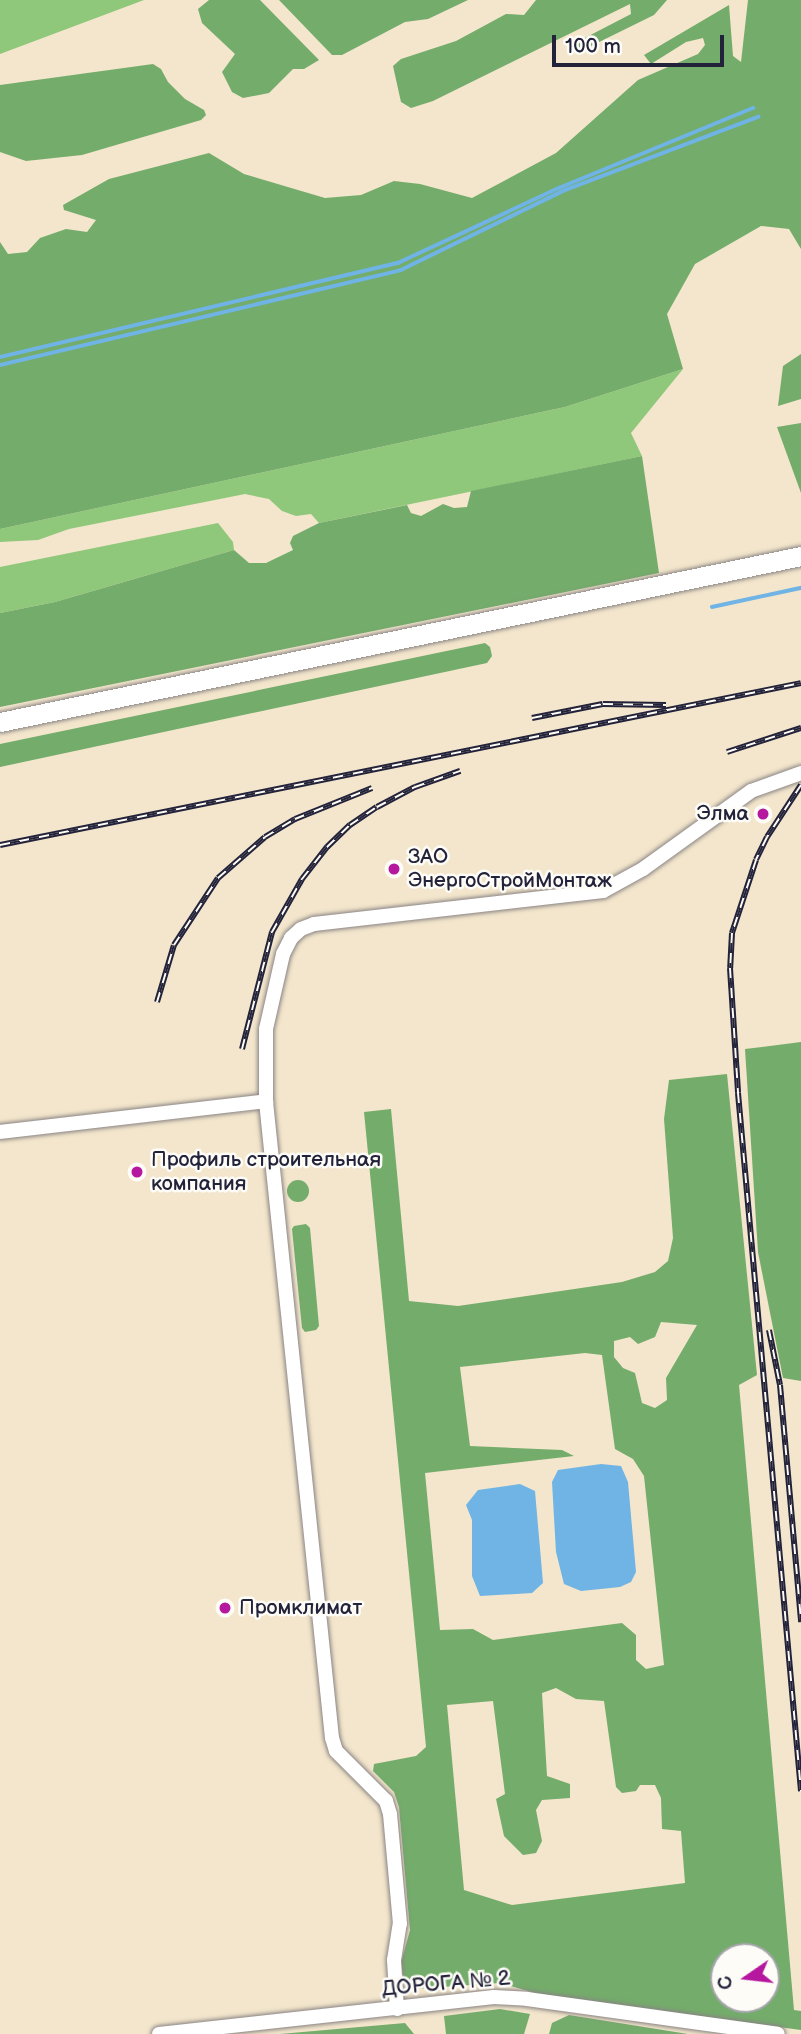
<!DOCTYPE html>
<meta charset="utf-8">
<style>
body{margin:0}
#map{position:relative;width:801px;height:2034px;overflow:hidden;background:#f3e6cc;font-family:"Balsamiq Sans",sans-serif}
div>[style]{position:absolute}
.green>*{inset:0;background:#90c87b}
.forest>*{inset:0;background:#74ac6b}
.round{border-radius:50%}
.water>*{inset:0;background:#6fb4e5}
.stream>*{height:3.5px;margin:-1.75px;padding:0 1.75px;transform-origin:1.75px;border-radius:1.75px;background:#6fb4e5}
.roads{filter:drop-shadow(0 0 2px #8a8484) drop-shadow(0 0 2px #8a8484)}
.street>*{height:14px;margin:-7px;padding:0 7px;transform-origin:7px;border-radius:7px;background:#fff}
.secondary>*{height:19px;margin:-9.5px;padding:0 9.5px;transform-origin:9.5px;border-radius:9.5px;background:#fff}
.rail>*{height:6px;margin-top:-3px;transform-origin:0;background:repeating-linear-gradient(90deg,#fdfcf7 0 10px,#22223b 0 20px);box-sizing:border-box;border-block:2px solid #22223b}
.dots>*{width:19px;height:19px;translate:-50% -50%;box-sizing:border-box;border:4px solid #fdfcf7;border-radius:50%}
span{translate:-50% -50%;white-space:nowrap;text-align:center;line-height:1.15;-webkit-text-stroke:5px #fdfcf7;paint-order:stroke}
.poi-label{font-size:21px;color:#22223b}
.right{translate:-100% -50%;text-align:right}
.left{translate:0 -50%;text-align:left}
.street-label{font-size:21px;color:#22223b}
.north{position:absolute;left:710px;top:1943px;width:70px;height:70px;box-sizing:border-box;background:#fdfcf7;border:2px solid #a5a5ac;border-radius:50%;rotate:256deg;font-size:19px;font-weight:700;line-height:28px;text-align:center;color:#22223b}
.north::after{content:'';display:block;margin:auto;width:24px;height:32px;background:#b5179e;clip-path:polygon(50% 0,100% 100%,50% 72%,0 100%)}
.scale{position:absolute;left:552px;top:35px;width:172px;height:32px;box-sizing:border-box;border:4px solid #22223b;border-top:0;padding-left:9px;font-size:21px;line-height:24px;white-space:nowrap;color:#22223b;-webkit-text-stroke:5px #fdfcf7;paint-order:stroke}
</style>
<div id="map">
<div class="green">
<div style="clip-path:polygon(0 0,144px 0,0 54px)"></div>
<div style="clip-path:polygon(683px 369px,631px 433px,642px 456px,319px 523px,311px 514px,296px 516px,282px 511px,269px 499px,245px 494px,69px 529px,38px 540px,0 542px,0 529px,565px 407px)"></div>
<div style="clip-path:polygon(218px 523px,233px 542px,234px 550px,55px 602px,0 613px,0 567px)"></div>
</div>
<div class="forest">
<div style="clip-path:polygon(209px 0,260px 0,319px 60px,304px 69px,293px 69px,269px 93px,243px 98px,232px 92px,222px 72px,235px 54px,202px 23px,198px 9px)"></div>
<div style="clip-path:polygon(279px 0,468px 0,428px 19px,405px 22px,342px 55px,332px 55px)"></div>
<div style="clip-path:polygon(536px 0,667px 0,654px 15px,589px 47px,571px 49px,577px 42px,631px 14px,630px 4px,433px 101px,411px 108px,401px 102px,393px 66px,401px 59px,456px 41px,506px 14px,524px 15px)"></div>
<div style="clip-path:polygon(748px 0,801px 0,801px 249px,789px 229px,761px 226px,695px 264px,667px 314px,683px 369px,565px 407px,0 529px,0 242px,8px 254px,27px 252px,40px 238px,66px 229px,87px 232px,96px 220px,64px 210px,63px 205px,109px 179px,209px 153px,244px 174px,325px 198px,361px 195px,394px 181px,420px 184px,472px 198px,556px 153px,638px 80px,698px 54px,705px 45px,703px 38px,686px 42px,651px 64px,644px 55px,729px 5px,733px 56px,741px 62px)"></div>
<div style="clip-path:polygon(153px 64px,161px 69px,168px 82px,185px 99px,204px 110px,206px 115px,201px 120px,82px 155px,26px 161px,0 152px,0 85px)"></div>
<div style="clip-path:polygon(801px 354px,801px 399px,778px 406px,783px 366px)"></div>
<div style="clip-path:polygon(801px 423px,801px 493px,777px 427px)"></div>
<div style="clip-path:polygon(642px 456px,659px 573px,0 707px,0 613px,55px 602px,234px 550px,249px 563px,266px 563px,293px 550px,290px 543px,293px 536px,319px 523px,407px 505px,411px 513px,421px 516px,443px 504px,454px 508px,467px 507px,471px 491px)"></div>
<div style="clip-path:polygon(485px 643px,490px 647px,492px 656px,487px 663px,0 767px,0 744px)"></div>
<div style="clip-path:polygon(801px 1042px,801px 1381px,783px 1378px,758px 1252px,745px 1049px)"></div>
<div style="clip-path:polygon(evenodd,727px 1074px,757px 1375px,739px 1385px,794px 2010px,801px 2011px,801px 2030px,542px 1995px,500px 1983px,413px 1989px,404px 1981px,401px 1963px,410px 1930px,399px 1807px,394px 1792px,373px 1771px,374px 1764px,416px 1756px,426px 1747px,364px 1112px,391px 1109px,409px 1301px,458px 1306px,622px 1282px,655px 1272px,668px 1261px,673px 1238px,664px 1119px,669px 1080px,727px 1074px,661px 1322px,697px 1325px,666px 1378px,667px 1400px,655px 1408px,642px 1403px,635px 1373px,623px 1368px,614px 1357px,614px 1341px,630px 1337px,638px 1344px,655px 1337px,661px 1322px,727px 1074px,585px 1353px,602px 1355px,615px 1449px,633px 1459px,644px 1476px,664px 1665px,646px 1669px,636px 1660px,636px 1635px,622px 1623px,493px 1640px,473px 1629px,440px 1630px,425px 1473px,574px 1456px,562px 1450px,470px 1446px,460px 1367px,585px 1353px,727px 1074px,556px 1688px,576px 1699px,604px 1701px,616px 1787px,622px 1793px,636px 1791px,640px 1785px,655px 1785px,661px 1798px,662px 1829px,681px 1831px,685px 1883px,512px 1905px,464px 1890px,447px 1705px,493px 1701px,505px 1794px,496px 1799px,504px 1836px,523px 1855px,536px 1853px,542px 1841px,536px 1810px,542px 1800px,570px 1798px,570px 1784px,547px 1776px,542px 1693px,556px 1688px,727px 1074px,724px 1957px,766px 1957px,766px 1999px,724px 1999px,724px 1957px)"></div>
<div class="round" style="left:287px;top:1180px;width:22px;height:22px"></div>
<div style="clip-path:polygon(306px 1224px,310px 1228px,319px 1326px,316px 1330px,305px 1332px,302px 1328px,292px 1229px,294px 1226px)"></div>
<div style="clip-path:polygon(500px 2009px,530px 2014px,524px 2034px,446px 2034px,444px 2016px)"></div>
<div style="clip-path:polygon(569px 2015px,688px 2034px,549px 2034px,552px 2023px)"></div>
<div style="clip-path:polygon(405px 2023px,414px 2034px,280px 2034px)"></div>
</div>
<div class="water">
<div style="clip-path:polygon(601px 1464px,621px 1466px,628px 1482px,636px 1572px,631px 1582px,620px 1587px,581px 1591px,564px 1584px,556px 1552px,552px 1482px,558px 1470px)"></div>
<div style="clip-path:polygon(520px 1484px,535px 1491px,543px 1583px,532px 1593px,480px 1596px,472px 1576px,472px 1520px,466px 1505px,478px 1490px)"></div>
</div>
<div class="stream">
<div style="left:0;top:357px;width:409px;rotate:-13.3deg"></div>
<div style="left:398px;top:263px;width:178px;rotate:-25deg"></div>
<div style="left:559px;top:188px;width:210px;rotate:-22.4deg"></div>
<div style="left:0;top:365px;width:412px;rotate:-13.3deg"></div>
<div style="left:401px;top:270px;width:180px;rotate:-26deg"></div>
<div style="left:563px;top:191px;width:209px;rotate:-20.8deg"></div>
<div style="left:712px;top:607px;width:91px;rotate:-12.1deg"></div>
</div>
<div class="roads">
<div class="street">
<div style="left:0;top:1132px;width:268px;rotate:-6.6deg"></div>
<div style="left:397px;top:2009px;width:49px;rotate:-93.5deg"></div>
<div style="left:394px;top:1960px;width:36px;rotate:-81deg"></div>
<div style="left:400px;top:1924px;width:110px;rotate:-95.2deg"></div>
<div style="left:390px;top:1814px;width:14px;rotate:-107deg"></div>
<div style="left:386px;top:1801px;width:71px;rotate:-135deg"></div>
<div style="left:336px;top:1751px;width:14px;rotate:-107deg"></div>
<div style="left:332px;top:1738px;width:640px;rotate:-95.92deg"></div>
<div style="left:266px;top:1101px;width:72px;rotate:-90deg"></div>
<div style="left:266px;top:1029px;width:77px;rotate:-77.2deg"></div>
<div style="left:283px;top:954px;width:18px;rotate:-63deg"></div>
<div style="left:291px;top:938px;width:13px;rotate:-42deg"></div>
<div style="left:301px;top:929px;width:14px;rotate:-21deg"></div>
<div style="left:314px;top:924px;width:291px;rotate:-6.5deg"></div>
<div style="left:603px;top:891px;width:46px;rotate:-28.8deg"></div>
<div style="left:643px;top:869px;width:133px;rotate:-35.8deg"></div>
<div style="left:751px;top:791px;width:53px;rotate:-19.8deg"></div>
<div style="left:159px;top:2034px;width:337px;rotate:-6.3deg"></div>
<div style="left:494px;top:1997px;width:33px;rotate:3deg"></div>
<div style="left:527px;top:1999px;width:253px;rotate:7.9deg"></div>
</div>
<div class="secondary">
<div style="left:0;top:722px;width:818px;rotate:-11.71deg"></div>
</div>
</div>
<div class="rail">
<div style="left:532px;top:718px;width:72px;rotate:-11.2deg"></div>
<div style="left:603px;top:704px;width:63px;rotate:0.9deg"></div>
<div style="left:727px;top:752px;width:78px;rotate:-18deg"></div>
<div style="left:801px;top:785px;width:62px;rotate:123.2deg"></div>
<div style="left:767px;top:837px;width:25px;rotate:116deg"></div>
<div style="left:756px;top:860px;width:77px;rotate:108.2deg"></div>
<div style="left:732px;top:933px;width:35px;rotate:93deg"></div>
<div style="left:730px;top:968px;width:125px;rotate:86.3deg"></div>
<div style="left:738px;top:1093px;width:701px;rotate:84.84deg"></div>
<div style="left:0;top:845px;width:817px;rotate:-11.43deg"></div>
<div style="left:157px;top:1002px;width:59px;rotate:-73.4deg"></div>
<div style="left:174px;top:945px;width:80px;rotate:-56.7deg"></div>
<div style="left:218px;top:878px;width:62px;rotate:-41.1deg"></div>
<div style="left:265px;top:837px;width:35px;rotate:-31deg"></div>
<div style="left:295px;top:819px;width:83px;rotate:-21.9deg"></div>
<div style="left:242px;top:1049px;width:121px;rotate:-75.6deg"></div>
<div style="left:272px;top:932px;width:61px;rotate:-60.5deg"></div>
<div style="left:302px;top:879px;width:41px;rotate:-52deg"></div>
<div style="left:327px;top:847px;width:32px;rotate:-44deg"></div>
<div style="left:350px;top:825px;width:32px;rotate:-34deg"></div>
<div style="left:377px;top:807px;width:43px;rotate:-27.8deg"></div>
<div style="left:415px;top:787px;width:48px;rotate:-19.6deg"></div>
<div style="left:769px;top:1330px;width:56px;rotate:78.7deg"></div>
<div style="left:780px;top:1385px;width:238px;rotate:84.9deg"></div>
</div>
<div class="dots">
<div style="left:763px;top:814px;background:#b5179e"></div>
<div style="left:394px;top:869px;background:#b5179e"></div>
<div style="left:137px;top:1172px;background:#b5179e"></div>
<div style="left:225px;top:1608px;background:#b5179e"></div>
</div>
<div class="poi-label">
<span class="right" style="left:749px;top:814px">Элма</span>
<span class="left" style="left:408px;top:869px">ЗАО<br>ЭнергоСтройМонтаж</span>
<span class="left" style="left:151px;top:1172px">Профиль строительная<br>компания</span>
<span class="left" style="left:239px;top:1608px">Промклимат</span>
</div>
<div class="street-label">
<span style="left:446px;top:1984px;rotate:-5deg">ДОРОГА № 2</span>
</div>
<div class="north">С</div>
<div class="scale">100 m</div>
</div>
